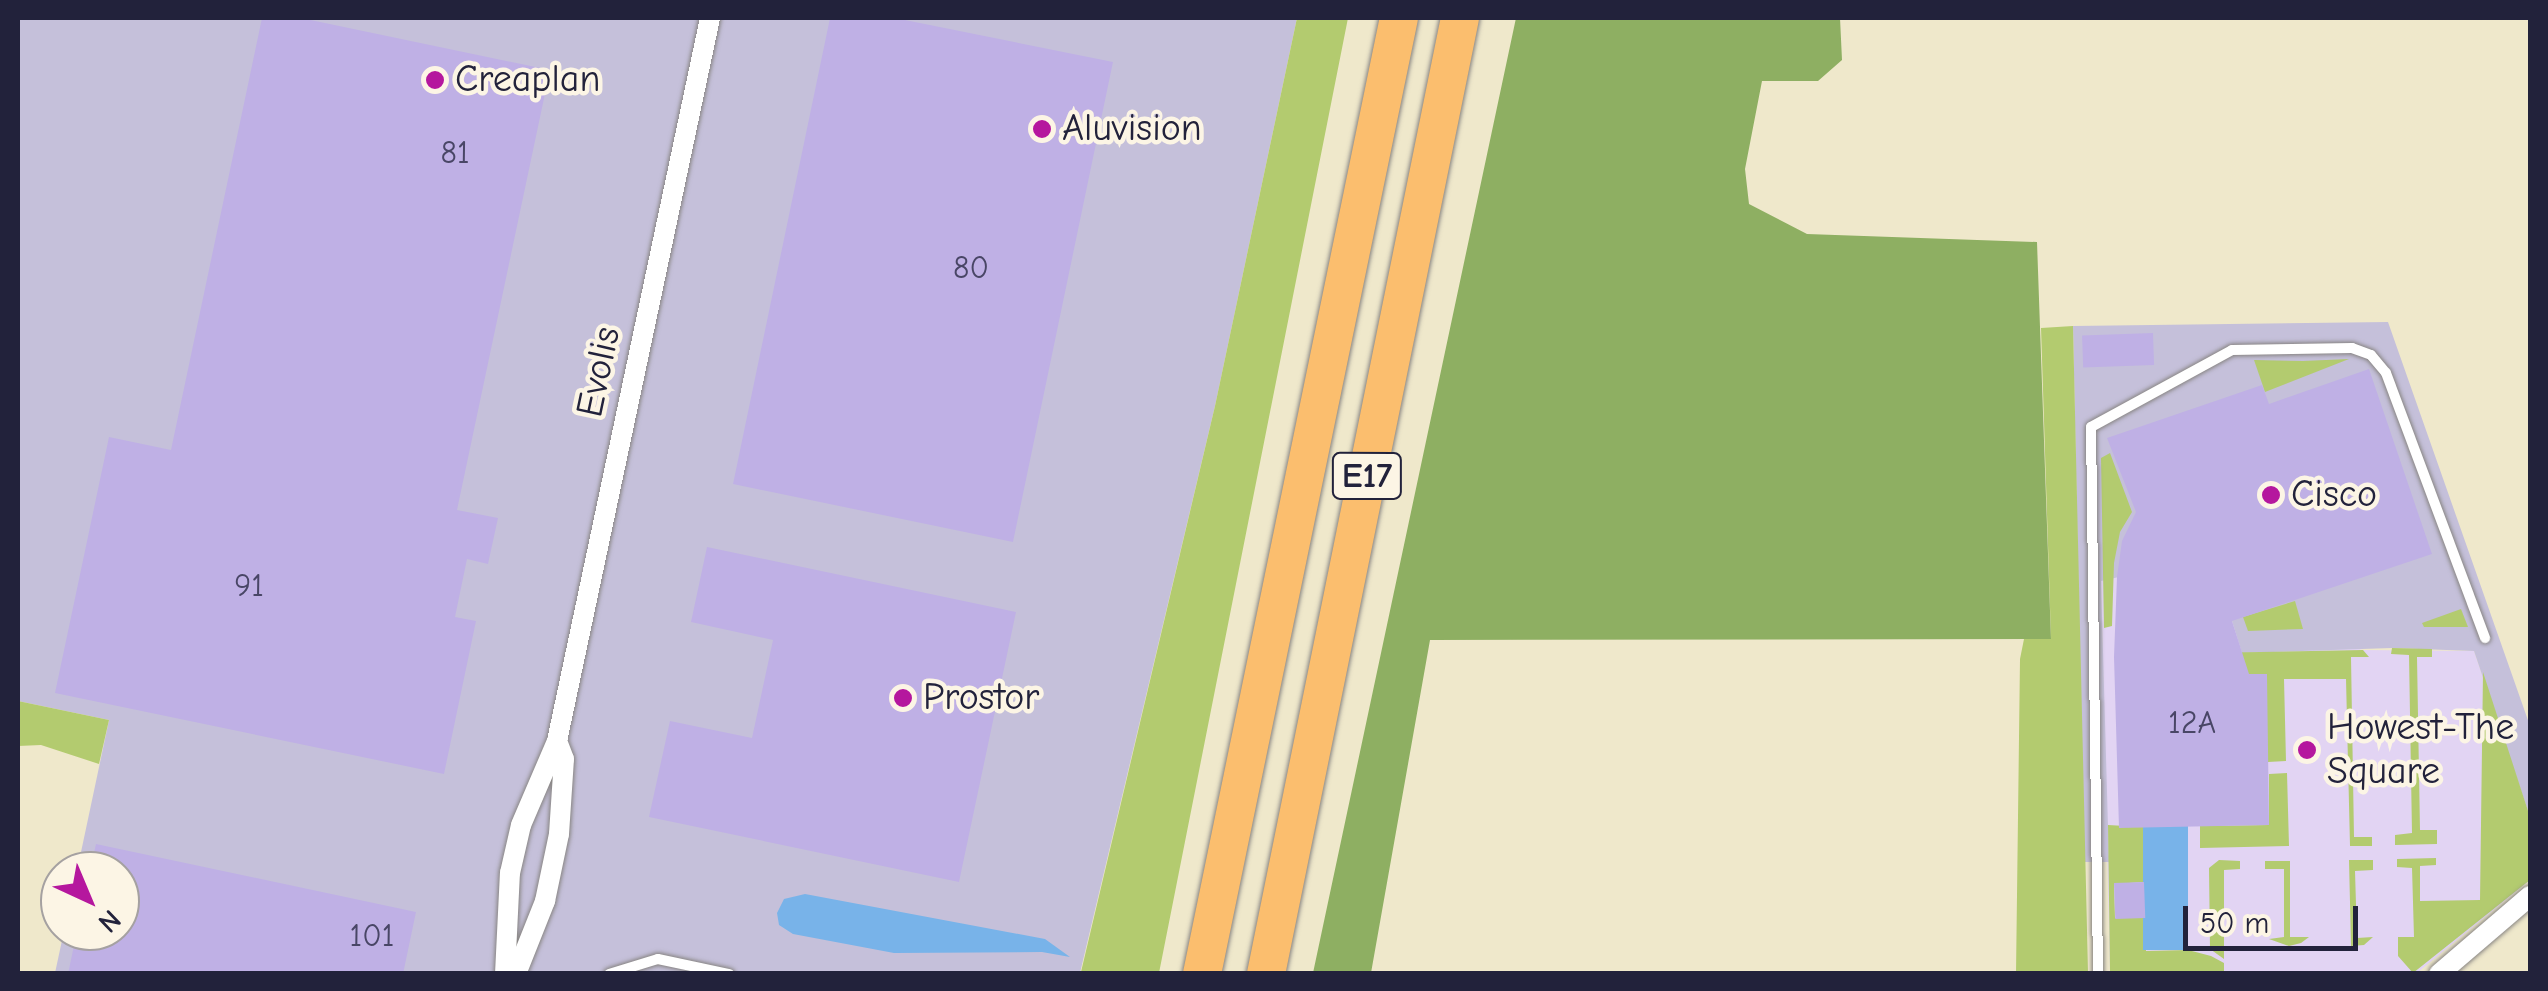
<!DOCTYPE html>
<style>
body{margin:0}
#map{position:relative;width:2548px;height:991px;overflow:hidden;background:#efe8cb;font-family:"Comic Neue",sans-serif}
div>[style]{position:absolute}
.built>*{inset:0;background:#e2d4f3}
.industrial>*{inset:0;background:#c5c0da}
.green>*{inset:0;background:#b3cb6f}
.forest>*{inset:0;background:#8eaf62}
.water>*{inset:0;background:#78b3e9;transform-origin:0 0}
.building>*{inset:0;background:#bfb0e5;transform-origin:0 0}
.roads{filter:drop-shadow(0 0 2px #888583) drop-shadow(0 0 2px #888583)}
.service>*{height:10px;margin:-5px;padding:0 5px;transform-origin:5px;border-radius:5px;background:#fff}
.minor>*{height:20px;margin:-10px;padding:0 10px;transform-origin:10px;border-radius:10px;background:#fff}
.motorway>*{height:38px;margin:-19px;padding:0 19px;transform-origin:19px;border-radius:19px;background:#fbbe6e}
.dots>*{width:28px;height:28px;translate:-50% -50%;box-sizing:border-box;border:5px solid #fcf5e5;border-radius:50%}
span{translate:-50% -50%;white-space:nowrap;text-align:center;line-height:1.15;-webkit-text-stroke:9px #fcf5e5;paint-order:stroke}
.number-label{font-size:32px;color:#494666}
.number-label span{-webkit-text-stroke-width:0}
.shield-label span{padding:2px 8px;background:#fcf5e5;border:2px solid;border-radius:8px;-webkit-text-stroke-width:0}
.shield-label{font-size:35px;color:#22223b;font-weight:700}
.poi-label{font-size:38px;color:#22223b}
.left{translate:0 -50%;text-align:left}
.street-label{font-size:38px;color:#22223b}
.frame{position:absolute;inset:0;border:20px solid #22223b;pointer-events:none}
.north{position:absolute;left:40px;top:851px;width:100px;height:100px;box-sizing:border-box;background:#fcf5e5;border:2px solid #a5a1a1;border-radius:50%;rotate:136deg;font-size:28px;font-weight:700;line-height:40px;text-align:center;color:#22223b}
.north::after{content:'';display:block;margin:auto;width:35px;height:45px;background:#b5179e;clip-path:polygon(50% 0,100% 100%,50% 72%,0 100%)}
.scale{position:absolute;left:2183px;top:906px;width:175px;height:45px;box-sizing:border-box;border:5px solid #22223b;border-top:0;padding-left:12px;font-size:30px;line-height:35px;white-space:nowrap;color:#22223b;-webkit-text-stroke:8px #fcf5e5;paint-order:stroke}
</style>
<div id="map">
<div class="built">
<div style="clip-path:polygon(2119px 576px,2232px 621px,2363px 650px,2474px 651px,2530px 817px,2530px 880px,2417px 973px,2110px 973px,2101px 580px)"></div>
</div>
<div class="industrial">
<div style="clip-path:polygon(18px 18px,1297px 18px,1215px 406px,1080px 973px,55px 973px,64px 931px,120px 931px,120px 871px,77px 871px,109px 720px,18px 701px)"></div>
<div style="clip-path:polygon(2388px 322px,2530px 726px,2530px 817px,2474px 651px,2392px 648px,2242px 653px,2232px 621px,2119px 577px,2101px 581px,2109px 862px,2084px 862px,2073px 326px)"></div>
</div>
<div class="green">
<div style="clip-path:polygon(1297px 18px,1348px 18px,1159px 973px,1081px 972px,1215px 406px)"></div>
<div style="clip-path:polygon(2073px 326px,2088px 973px,2016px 974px,2020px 659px,2024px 639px,2051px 638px,2041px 328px)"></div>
<div style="clip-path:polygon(2349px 359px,2265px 392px,2254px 360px,2303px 361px)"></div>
<div style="clip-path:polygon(2110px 453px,2132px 512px,2120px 532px,2114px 563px,2112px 626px,2104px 628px,2101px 458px)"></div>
<div style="clip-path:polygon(2295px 601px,2303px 629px,2248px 631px,2243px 617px)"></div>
<div style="clip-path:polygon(2461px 609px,2468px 627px,2424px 627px,2422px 623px)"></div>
<div style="clip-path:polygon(2392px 648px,2432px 649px,2432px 657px,2417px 657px,2420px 830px,2437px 830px,2437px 844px,2395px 845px,2395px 835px,2412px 833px,2409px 655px,2391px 654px)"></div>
<div style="clip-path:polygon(2363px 650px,2369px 657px,2351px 657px,2354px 837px,2372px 837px,2372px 846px,2350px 846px,2346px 679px,2284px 679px,2286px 761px,2268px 762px,2205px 675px,2204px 653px)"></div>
<div style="clip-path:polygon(2483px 672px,2530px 817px,2530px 880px,2413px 973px,2398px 956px,2398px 937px,2414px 937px,2412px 868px,2397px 867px,2397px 859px,2436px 858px,2436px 865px,2420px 866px,2420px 901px,2480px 900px)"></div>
<div style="clip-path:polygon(18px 701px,109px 720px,99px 764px,41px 745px,18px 746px)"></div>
<div style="clip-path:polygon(2287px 773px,2289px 846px,2200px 848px,2200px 826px,2269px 825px,2269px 774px)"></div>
<div style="clip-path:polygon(2108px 825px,2143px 827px,2144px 882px,2114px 884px,2115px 918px,2145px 918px,2146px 951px,2188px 950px,2211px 956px,2224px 963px,2224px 973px,2110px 973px)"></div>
<div style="clip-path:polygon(2219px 860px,2240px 861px,2240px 869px,2224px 870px,2224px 959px,2210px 949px,2209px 868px)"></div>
<div style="clip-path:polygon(2349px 860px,2373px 860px,2373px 870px,2355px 871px,2357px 938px,2373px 937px,2364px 945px,2351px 946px)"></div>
<div style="clip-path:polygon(2265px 861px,2290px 861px,2290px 937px,2309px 937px,2301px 943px,2289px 946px,2269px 939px,2284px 937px,2284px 869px,2265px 869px)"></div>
</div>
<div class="forest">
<div style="clip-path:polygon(1516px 18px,1840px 18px,1842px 60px,1818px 81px,1762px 81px,1745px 169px,1749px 204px,1807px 234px,2037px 242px,2051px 639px,1430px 640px,1371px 973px,1313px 973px)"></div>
</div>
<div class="water">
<div style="left:2188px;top:826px;width:124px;height:45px;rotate:90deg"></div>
<div style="clip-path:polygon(805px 894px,1045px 939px,1070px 957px,1042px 952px,894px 953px,793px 934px,779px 925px,777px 913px,784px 899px)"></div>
</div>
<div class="building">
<div style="clip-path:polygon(262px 18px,301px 18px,550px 70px,457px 510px,498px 518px,488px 564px,467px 559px,455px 617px,476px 621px,444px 774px,55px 693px,109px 437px,171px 450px)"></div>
<div style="clip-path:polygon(830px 18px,895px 18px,1113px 62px,1013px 542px,733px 484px)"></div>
<div style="left:2153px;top:333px;width:32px;height:71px;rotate:88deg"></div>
<div style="clip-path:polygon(2369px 369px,2432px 554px,2232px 621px,2249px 674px,2267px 674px,2269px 825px,2119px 828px,2114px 657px,2117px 577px,2122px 541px,2136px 512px,2107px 438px,2262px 385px,2269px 404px)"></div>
<div style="clip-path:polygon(707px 547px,1016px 612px,959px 882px,649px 817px,670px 721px,752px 738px,773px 640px,691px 622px)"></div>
<div style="clip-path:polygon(96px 844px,416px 912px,403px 974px,68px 974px,77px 931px,120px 931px,120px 871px,90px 871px)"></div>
<div style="left:2144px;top:882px;width:36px;height:30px;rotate:88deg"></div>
</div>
<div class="roads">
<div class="service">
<div style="left:609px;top:974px;width:51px;rotate:-17deg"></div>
<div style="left:658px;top:959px;width:73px;rotate:11.9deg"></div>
<div style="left:2098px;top:974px;width:547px;rotate:-90.73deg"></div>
<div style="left:2091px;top:427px;width:161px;rotate:-28.6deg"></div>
<div style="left:2232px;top:350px;width:120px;rotate:-1deg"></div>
<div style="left:2352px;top:348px;width:20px;rotate:20deg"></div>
<div style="left:2371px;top:355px;width:23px;rotate:50deg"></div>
<div style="left:2386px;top:373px;width:283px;rotate:69.5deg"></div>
</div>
<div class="minor">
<div style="left:505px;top:974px;width:101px;rotate:-87.2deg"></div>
<div style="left:510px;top:873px;width:49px;rotate:-77.1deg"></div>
<div style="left:521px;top:825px;width:91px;rotate:-66.8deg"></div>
<div style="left:557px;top:741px;width:739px;rotate:-78.05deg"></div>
<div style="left:516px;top:974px;width:79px;rotate:-68.3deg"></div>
<div style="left:545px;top:901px;width:68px;rotate:-78.2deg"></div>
<div style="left:559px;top:834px;width:75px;rotate:-86.2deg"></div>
<div style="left:564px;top:759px;width:19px;rotate:-111deg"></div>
<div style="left:2439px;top:974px;width:120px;rotate:-40.6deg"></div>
</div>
<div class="motorway">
<div style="left:1202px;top:974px;width:976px;rotate:-78.36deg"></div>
<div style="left:1266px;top:974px;width:975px;rotate:-78.53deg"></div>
</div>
</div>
<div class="dots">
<div style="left:435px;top:80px;background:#b5179e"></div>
<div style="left:1042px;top:129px;background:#b5179e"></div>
<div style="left:2271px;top:495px;background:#b5179e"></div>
<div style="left:903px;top:698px;background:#b5179e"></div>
<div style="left:2307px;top:750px;background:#b5179e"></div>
</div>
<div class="number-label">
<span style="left:455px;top:153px">81</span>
<span style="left:971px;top:268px">80</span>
<span style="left:249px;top:586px">91</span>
<span style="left:2192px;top:723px">12A</span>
<span style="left:372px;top:936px">101</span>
</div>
<div class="shield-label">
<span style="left:1367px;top:476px">E17</span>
</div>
<div class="poi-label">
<span class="left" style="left:455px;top:80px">Creaplan</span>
<span class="left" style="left:1062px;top:129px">Aluvision</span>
<span class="left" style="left:2291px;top:495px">Cisco</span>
<span class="left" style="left:923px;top:698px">Prostor</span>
<span class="left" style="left:2327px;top:750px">Howest-The<br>Square</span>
</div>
<div class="street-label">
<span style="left:599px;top:372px;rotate:-78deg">Evolis</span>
</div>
<div class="frame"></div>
<div class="north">N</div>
<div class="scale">50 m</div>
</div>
